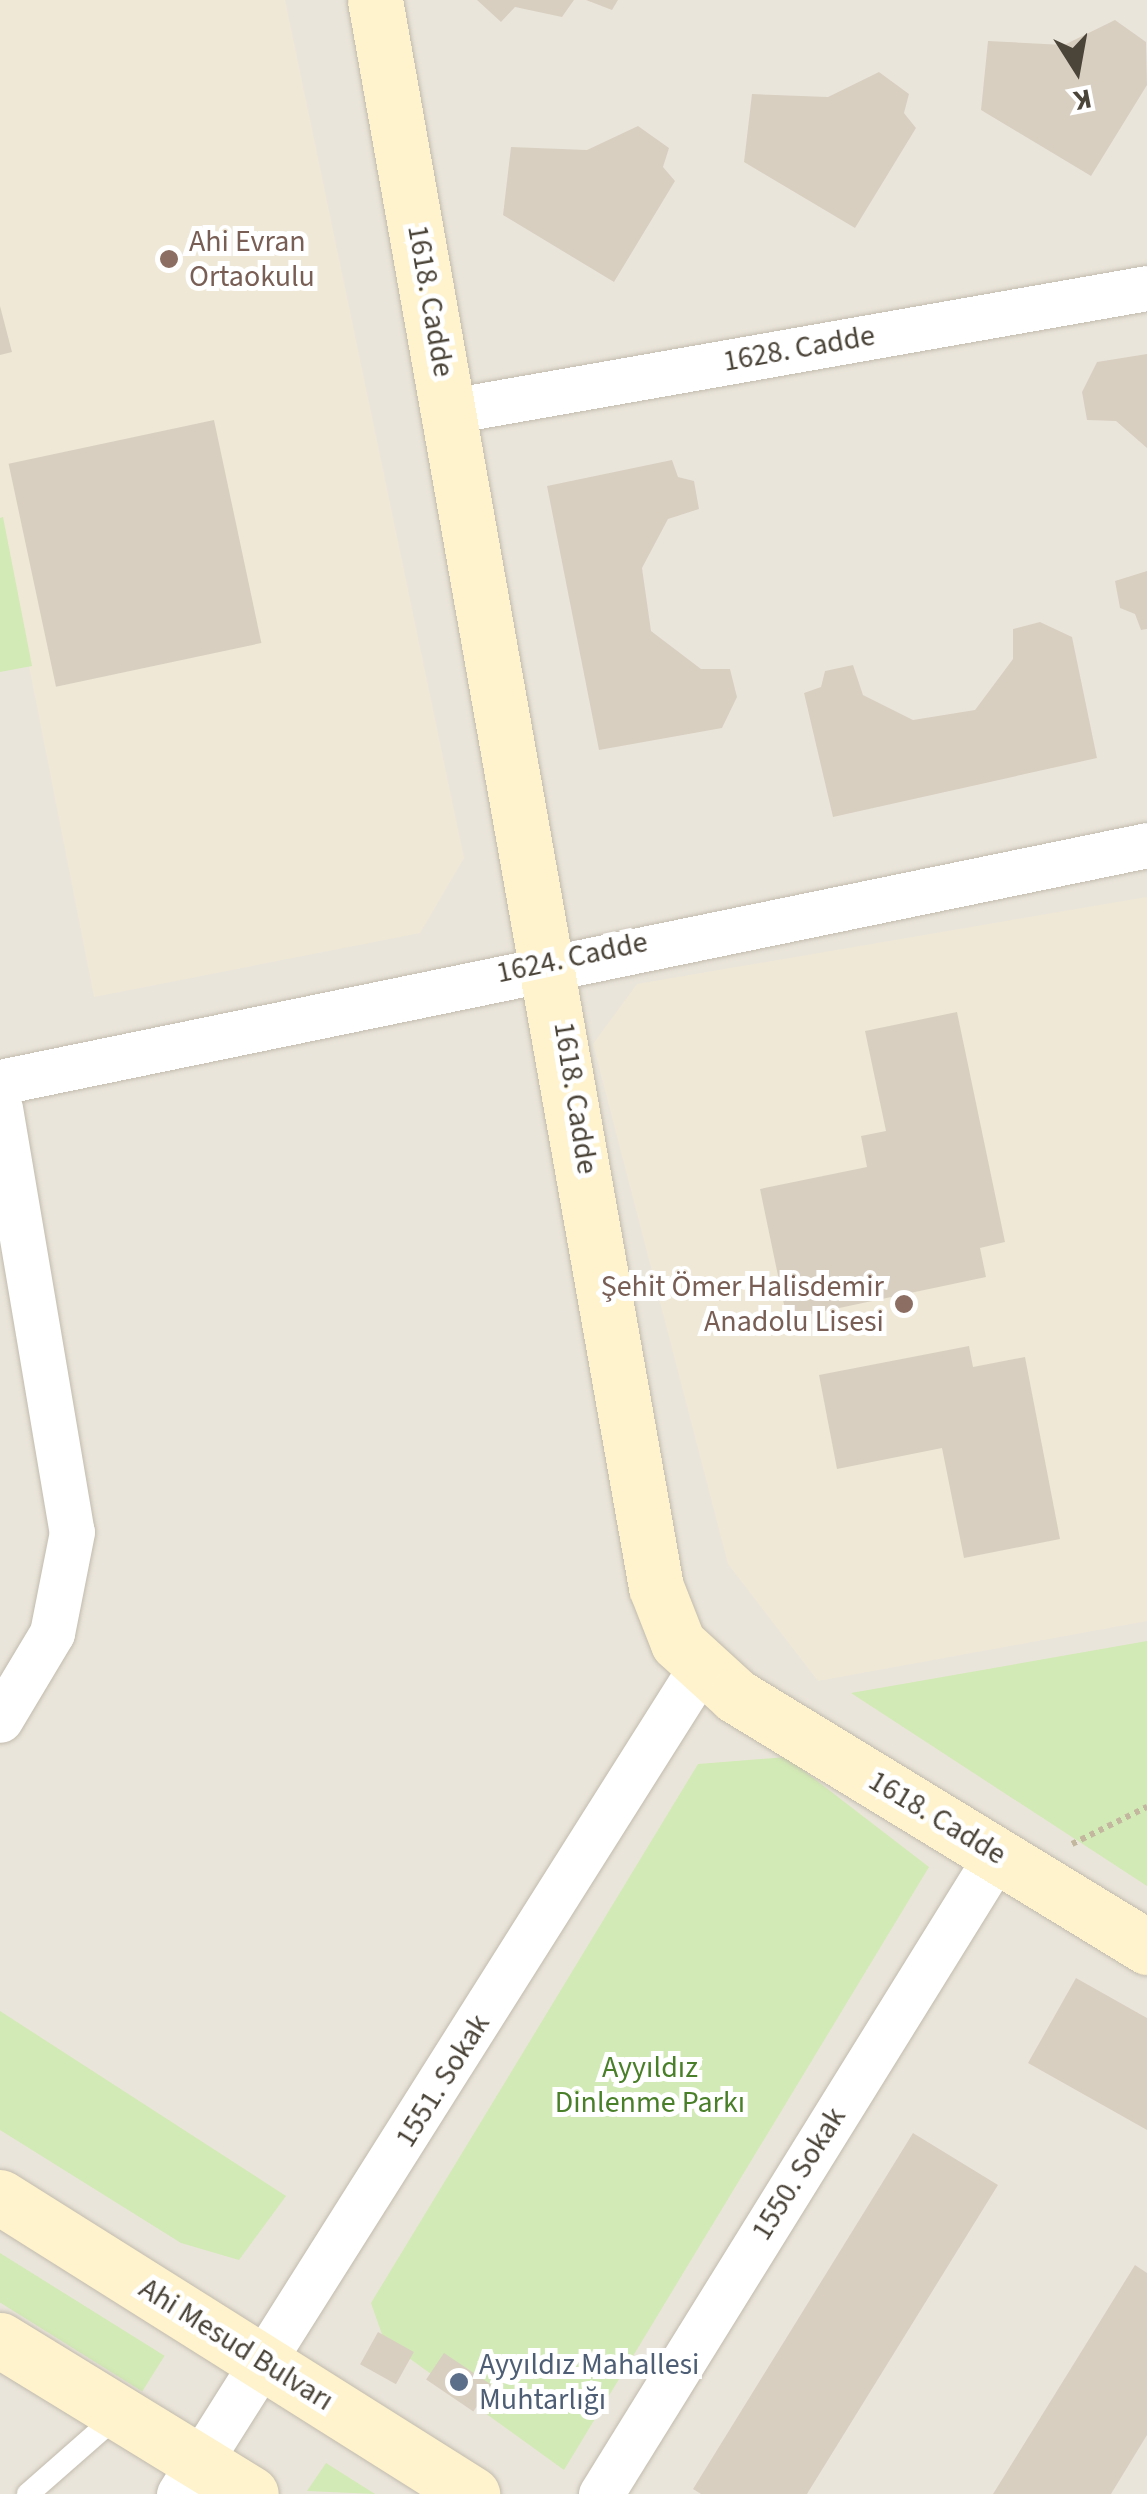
<!DOCTYPE html>
<meta charset="utf-8">
<style>
body{margin:0}
#map{position:relative;width:1147px;height:2494px;overflow:hidden;background:#f6f3ec;font-family:"Source Sans 3",sans-serif}
div>[style]{position:absolute}
.residential>*{inset:0;background:#eae5da;transform-origin:0 0}
.education>*{inset:0;background:#efe8d6}
.green>*{inset:0;background:#d2eab5;transform-origin:0 0}
.building>*{inset:0;background:#d8cfc1;transform-origin:0 0}
.path>*{height:6px;margin-top:-3px;transform-origin:0;background:repeating-linear-gradient(90deg,#c4b79f 0 5px,transparent 0 10px)}
.roads{filter:drop-shadow(0 0 2px #c2bbae) drop-shadow(0 0 2px #c2bbae)}
.lane>*{height:22px;margin:-11px;padding:0 11px;transform-origin:11px;border-radius:11px;background:#fff}
.street>*{height:45px;margin:-22.5px;padding:0 22.5px;transform-origin:22.5px;border-radius:22.5px;background:#fff}
.secondary>*{height:55px;margin:-27.5px;padding:0 27.5px;transform-origin:27.5px;border-radius:27.5px;background:#fff3cd}
.dots>*{width:28px;height:28px;translate:-50% -50%;box-sizing:border-box;border:5px solid #fff;border-radius:50%}
span{translate:-50% -50%;white-space:nowrap;text-align:center;line-height:1.15;-webkit-text-stroke:10px #fff;paint-order:stroke}
.education-label{font-size:30px;color:#785e54}
.left{translate:0 -50%;text-align:left}
.right{translate:-100% -50%;text-align:right}
.street-label{font-size:30px;color:#4b4439}
.park-label{font-size:30px;color:#4a7f2a}
.service-label{font-size:30px;color:#4e5e75}
.north{position:absolute;left:1027px;top:20px;width:100px;height:100px;-webkit-text-stroke:8px #fff;paint-order:stroke;rotate:169deg;font-size:28px;font-weight:700;line-height:40px;text-align:center;color:#4b4439}
.north::after{content:'';display:block;margin:auto;width:35px;height:45px;background:#4b4439;clip-path:polygon(50% 0,100% 100%,50% 72%,0 100%)}
</style>
<div id="map">
<div class="residential">
<div style="left:0;top:0;width:1147px;height:2494px"></div>
</div>
<div class="education">
<div style="clip-path:polygon(0 0,285px 0,464px 858px,420px 933px,94px 997px,0 518px)"></div>
<div style="clip-path:polygon(1147px 897px,1147px 1621px,818px 1681px,728px 1564px,593px 1044px,637px 984px)"></div>
</div>
<div class="green">
<div style="clip-path:polygon(3px 517px,32px 666px,0 672px,0 518px)"></div>
<div style="clip-path:polygon(1147px 1641px,1147px 1886px,851px 1693px)"></div>
<div style="clip-path:polygon(786px 1757px,929px 1867px,564px 2470px,384px 2340px,371px 2303px,698px 1764px)"></div>
<div style="clip-path:polygon(0 2011px,286px 2196px,239px 2260px,181px 2243px,0 2130px)"></div>
<div style="left:0;top:2253px;width:194px;height:42px;rotate:32deg"></div>
<div style="clip-path:polygon(326px 2463px,375px 2494px,307px 2491px)"></div>
</div>
<div class="building">
<div style="clip-path:polygon(477px 0,574px 0,562px 17px,515px 7px,501px 22px)"></div>
<div style="clip-path:polygon(586px 0,618px 0,612px 10px)"></div>
<div style="clip-path:polygon(1115px 20px,1146px 42px,1147px 85px,1091px 176px,981px 110px,988px 41px,1064px 45px)"></div>
<div style="clip-path:polygon(879px 72px,909px 94px,904px 113px,916px 128px,855px 228px,744px 162px,752px 94px,828px 97px)"></div>
<div style="clip-path:polygon(638px 126px,669px 148px,663px 167px,675px 181px,614px 282px,503px 215px,511px 147px,587px 150px)"></div>
<div style="clip-path:polygon(0 306px,12px 352px,0 355px)"></div>
<div style="clip-path:polygon(1147px 354px,1147px 448px,1116px 421px,1087px 420px,1082px 392px,1097px 362px)"></div>
<div style="left:214px;top:420px;width:228px;height:210px;rotate:78deg"></div>
<div style="clip-path:polygon(672px 460px,678px 477px,694px 481px,699px 509px,668px 519px,642px 568px,651px 631px,701px 669px,730px 669px,737px 697px,722px 728px,599px 750px,547px 486px)"></div>
<div style="clip-path:polygon(1147px 571px,1147px 629px,1141px 630px,1135px 614px,1120px 608px,1115px 581px)"></div>
<div style="clip-path:polygon(1040px 622px,1072px 637px,1097px 758px,833px 817px,804px 693px,821px 687px,825px 671px,853px 665px,863px 695px,913px 720px,975px 710px,1013px 659px,1013px 629px)"></div>
<div style="clip-path:polygon(957px 1012px,1005px 1242px,980px 1248px,986px 1277px,787px 1319px,760px 1189px,867px 1167px,861px 1136px,886px 1131px,865px 1031px)"></div>
<div style="clip-path:polygon(969px 1346px,973px 1367px,1025px 1357px,1060px 1539px,964px 1558px,942px 1448px,837px 1469px,819px 1375px)"></div>
<div style="clip-path:polygon(1076px 1978px,1147px 2018px,1147px 2130px,1028px 2063px)"></div>
<div style="clip-path:polygon(913px 2133px,998px 2185px,807px 2494px,701px 2494px,693px 2489px)"></div>
<div style="clip-path:polygon(1135px 2265px,1147px 2273px,1147px 2435px,1111px 2494px,993px 2494px)"></div>
<div style="left:378px;top:2332px;width:41px;height:37px;rotate:29deg"></div>
<div style="left:444px;top:2353px;width:57px;height:32px;rotate:34deg"></div>
</div>
<div class="path">
<div style="left:1072px;top:1844px;width:84px;rotate:-26.3deg"></div>
</div>
<div class="roads">
<div class="lane">
<div style="left:28px;top:2494px;width:121px;rotate:-41.3deg"></div>
</div>
<div class="street">
<div style="left:450px;top:411px;width:708px;rotate:-10.01deg"></div>
<div style="left:0;top:1082px;width:1171px;rotate:-11.67deg"></div>
<div style="left:0;top:1108px;width:430px;rotate:80.4deg"></div>
<div style="left:72px;top:1532px;width:103px;rotate:101.2deg"></div>
<div style="left:52px;top:1633px;width:101px;rotate:120.9deg"></div>
<div style="left:179px;top:2494px;width:980px;rotate:-57.75deg"></div>
<div style="left:601px;top:2494px;width:752px;rotate:-58.21deg"></div>
</div>
<div class="secondary">
<div style="left:375px;top:0;width:1612px;rotate:79.96deg"></div>
<div style="left:656px;top:1587px;width:60px;rotate:68.6deg"></div>
<div style="left:678px;top:1643px;width:79px;rotate:42.4deg"></div>
<div style="left:736px;top:1696px;width:482px;rotate:31.4deg"></div>
<div style="left:0;top:2197px;width:558px;rotate:32.18deg"></div>
<div style="left:0;top:2340px;width:294px;rotate:31.5deg"></div>
</div>
</div>
<div class="dots">
<div style="left:169px;top:259px;background:#8d6e63"></div>
<div style="left:904px;top:1304px;background:#8d6e63"></div>
<div style="left:459px;top:2382px;background:#5c6f8a"></div>
</div>
<div class="education-label">
<span class="left" style="left:189px;top:259px">Ahi Evran<br>Ortaokulu</span>
<span class="right" style="left:884px;top:1304px">Şehit Ömer Halisdemir<br>Anadolu Lisesi</span>
</div>
<div class="street-label">
<span style="left:430px;top:301px;rotate:80deg">1618. Cadde</span>
<span style="left:799px;top:349px;rotate:-10deg">1628. Cadde</span>
<span style="left:572px;top:958px;rotate:-12deg">1624. Cadde</span>
<span style="left:575px;top:1098px;rotate:81deg">1618. Cadde</span>
<span style="left:937px;top:1818px;rotate:31deg">1618. Cadde</span>
<span style="left:443px;top:2081px;rotate:-58deg">1551. Sokak</span>
<span style="left:799px;top:2174px;rotate:-58deg">1550. Sokak</span>
<span style="left:236px;top:2345px;rotate:32deg">Ahi Mesud Bulvarı</span>
</div>
<div class="park-label">
<span style="left:650px;top:2085px">Ayyıldız<br>Dinlenme Parkı</span>
</div>
<div class="service-label">
<span class="left" style="left:479px;top:2382px">Ayyıldız Mahallesi<br>Muhtarlığı</span>
</div>
<div class="north">K</div>
</div>
